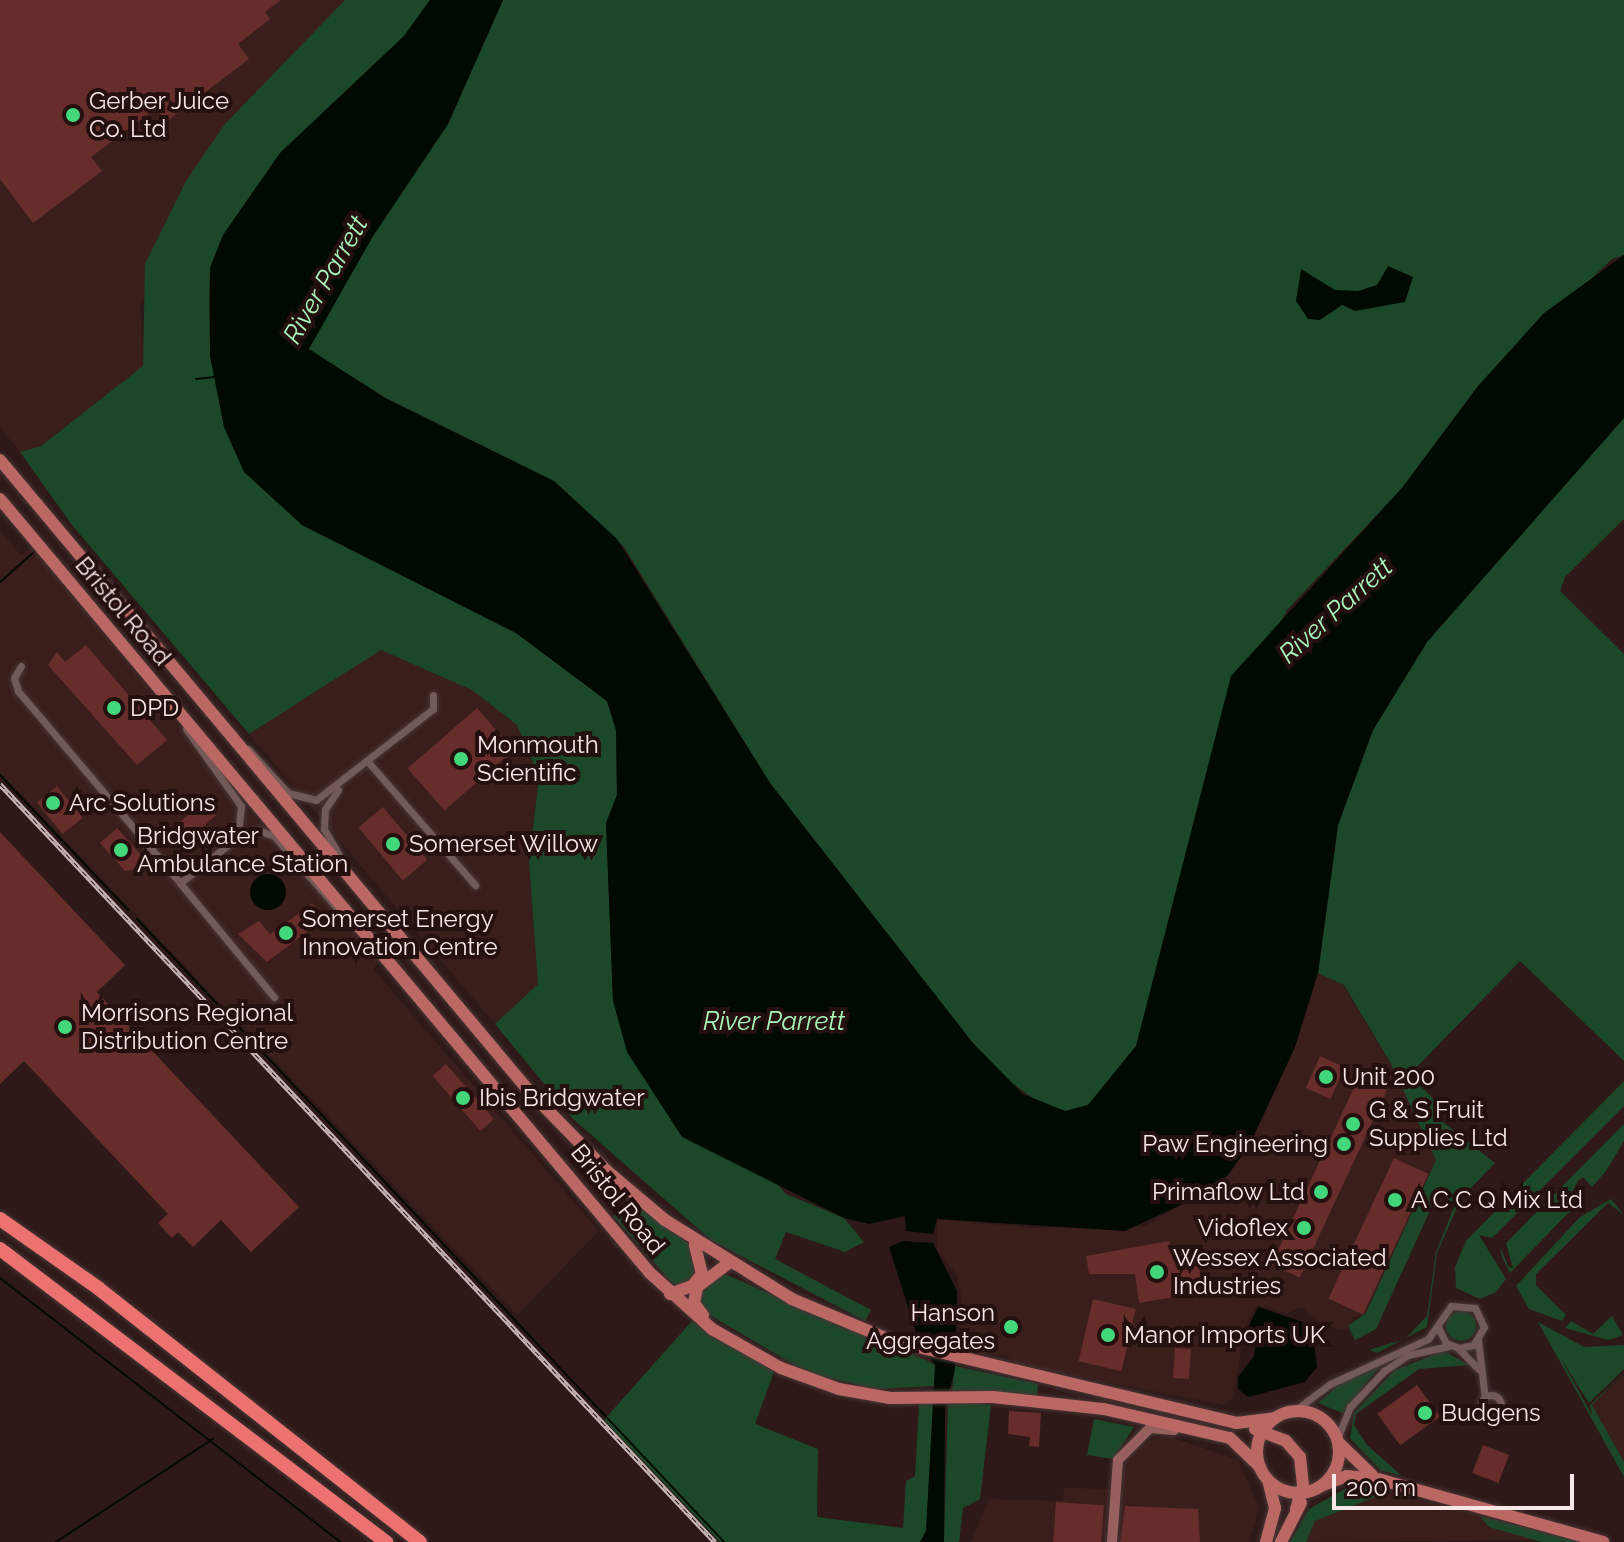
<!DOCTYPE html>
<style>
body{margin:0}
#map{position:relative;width:1624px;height:1542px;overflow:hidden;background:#2e1918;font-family:Raleway,sans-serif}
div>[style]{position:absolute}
.built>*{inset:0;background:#3a1e1c}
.green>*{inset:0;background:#1c482a}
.round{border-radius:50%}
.water>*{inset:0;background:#000a00}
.stream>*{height:2px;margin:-1px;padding:0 1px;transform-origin:1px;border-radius:1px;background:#000a00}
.building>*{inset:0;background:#662d2b;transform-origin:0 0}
.roads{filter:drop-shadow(0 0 2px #473636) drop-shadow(0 0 2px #473636)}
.street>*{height:7px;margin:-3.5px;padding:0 3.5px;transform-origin:3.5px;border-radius:3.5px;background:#735957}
.street>.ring{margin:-3.5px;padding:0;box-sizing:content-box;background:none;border:7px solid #735957;border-radius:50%}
.secondary>*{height:10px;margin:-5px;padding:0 5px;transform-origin:5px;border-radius:5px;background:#97605e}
.primary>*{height:12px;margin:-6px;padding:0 6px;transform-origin:6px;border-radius:6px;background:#bb6865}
.primary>.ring{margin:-6px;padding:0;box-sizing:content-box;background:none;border:12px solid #bb6865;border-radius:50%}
.highway>*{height:14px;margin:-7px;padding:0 7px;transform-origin:7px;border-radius:7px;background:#eb726e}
.rail>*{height:5px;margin-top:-2.5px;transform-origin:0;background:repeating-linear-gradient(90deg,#24100f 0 6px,#c9b8b7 0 12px);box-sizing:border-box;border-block:2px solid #c9b8b7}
.dots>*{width:22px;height:22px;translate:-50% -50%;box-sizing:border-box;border:4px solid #24100f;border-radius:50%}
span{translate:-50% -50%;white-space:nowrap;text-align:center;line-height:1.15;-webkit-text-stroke:8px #24100f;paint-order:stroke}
.poi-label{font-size:24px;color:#f7e7e6}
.left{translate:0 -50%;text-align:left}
.right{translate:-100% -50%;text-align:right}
.street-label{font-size:24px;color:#f7e7e6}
.water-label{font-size:26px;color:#a8f8bd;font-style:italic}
.scale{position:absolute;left:1332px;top:1474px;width:242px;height:36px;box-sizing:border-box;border:4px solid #f7e7e6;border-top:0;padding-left:10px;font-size:24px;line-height:28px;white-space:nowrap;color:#f7e7e6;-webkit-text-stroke:6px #24100f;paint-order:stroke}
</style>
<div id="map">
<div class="built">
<div style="clip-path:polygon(0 0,345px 0,318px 29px,140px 305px,144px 366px,40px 446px,20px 452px,0 427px)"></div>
<div style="clip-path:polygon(0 530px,21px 555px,31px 547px,246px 808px,382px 959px,373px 969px,599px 1231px,517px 1315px,0 772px)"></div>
<div style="clip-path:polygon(381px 650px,472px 690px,517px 725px,539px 777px,529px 862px,538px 984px,495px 1024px,249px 734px)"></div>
<div style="clip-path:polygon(1318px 973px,1343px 985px,1390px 1063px,1436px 1160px,1366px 1314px,1353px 1317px,1347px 1330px,1324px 1326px,1302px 1307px,1287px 1313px,1257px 1305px,1245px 1326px,1233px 1398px,1223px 1405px,1017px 1364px,1006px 1355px,959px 1353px,961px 1295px,956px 1274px,937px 1249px,937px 1219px,1034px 1228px,1145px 1226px,1171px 1211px,1250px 1144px,1295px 1047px)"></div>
<div style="clip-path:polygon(1624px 1375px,1624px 1462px,1592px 1405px)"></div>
<div style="clip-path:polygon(1165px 1435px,1238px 1460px,1259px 1508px,1249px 1542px,971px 1542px,989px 1499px,1063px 1501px,1064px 1488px,1119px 1489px,1126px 1460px,1140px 1444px)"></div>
<div style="clip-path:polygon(1350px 1486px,1395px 1494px,1577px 1540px,1290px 1542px,1309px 1509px)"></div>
</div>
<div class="green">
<div style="clip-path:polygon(345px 0,430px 0,404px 36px,280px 153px,223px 235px,210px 268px,209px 301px,210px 355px,221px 402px,302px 525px,516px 633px,607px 701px,616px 730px,617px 795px,606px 823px,613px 1001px,786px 1194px,844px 1218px,864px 1242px,845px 1252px,786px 1232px,775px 1259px,871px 1310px,865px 1321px,711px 1240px,572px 1118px,495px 1024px,538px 984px,529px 862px,539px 777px,517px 725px,472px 690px,381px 650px,249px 734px,72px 525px,20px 452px,41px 446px,143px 366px,145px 264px,186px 181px,225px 124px)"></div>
<div style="clip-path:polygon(503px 0,1624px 0,1624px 255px,1612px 259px,1478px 386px,1402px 488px,1287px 610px,1213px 752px,1136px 1046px,1088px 1105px,1066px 1111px,1041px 1104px,1001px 1075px,972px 1042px,770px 783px,624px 547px,604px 527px,554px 481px,386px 398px,308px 349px,373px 236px,448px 124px)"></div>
<div style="clip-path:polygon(1624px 418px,1624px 519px,1565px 577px,1560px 591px,1624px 654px,1624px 1061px,1520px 961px,1409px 1075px,1446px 1111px,1439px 1119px,1495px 1163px,1461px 1198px,1437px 1253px,1427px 1327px,1377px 1353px,1369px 1350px,1405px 1339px,1427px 1316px,1436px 1252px,1455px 1205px,1439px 1191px,1376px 1329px,1355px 1340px,1348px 1326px,1366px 1313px,1436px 1160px,1390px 1062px,1344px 985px,1318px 973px,1338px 825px,1373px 730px,1427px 642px)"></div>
<div style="clip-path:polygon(1624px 1081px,1624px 1106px,1492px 1238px,1479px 1235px,1506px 1279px,1496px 1292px,1480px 1299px,1456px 1288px,1455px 1267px,1466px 1241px)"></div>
<div style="clip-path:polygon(1624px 1124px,1624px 1141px,1606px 1171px,1592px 1187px,1583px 1177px,1578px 1181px,1567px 1201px,1578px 1203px,1510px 1273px,1502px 1257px,1500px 1246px,1508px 1266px,1513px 1268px,1506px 1243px)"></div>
<div style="clip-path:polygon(630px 1197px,688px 1243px,697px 1276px,682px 1286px,672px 1283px,613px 1216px)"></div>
<div style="clip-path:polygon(1611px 1199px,1624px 1215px,1608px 1203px,1536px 1274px,1536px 1285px,1566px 1315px,1562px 1321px,1529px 1309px,1516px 1286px,1580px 1217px)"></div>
<div style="clip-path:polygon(722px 1273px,928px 1361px,935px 1365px,935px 1386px,876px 1389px,808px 1373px,703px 1311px,700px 1291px)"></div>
<div class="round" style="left:1446px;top:1311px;width:30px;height:30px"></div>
<div style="clip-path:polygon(1612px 1316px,1623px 1335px,1608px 1340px,1565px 1328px,1571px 1321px,1593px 1334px)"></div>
<div style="clip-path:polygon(692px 1321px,774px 1372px,755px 1424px,818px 1449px,817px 1517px,903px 1528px,906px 1481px,915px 1476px,919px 1404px,934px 1402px,926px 1531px,920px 1542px,720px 1542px,604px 1420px)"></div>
<div style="clip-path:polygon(1538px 1322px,1584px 1347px,1624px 1345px,1624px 1369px,1589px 1403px,1560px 1357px,1592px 1415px,1590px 1405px,1624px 1373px,1592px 1405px,1624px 1462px,1624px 1477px)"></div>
<div style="clip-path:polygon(1444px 1351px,1469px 1365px,1419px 1369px,1356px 1414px,1354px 1425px,1367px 1445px,1402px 1476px,1380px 1470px,1350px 1438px,1354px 1413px,1395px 1370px)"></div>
<div style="clip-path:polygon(1381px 1365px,1342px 1413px,1318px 1403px,1341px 1383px)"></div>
<div style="clip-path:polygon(955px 1366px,1038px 1384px,1037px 1395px,952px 1390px)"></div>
<div style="clip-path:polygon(948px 1402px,991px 1405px,980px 1499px,963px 1508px,959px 1542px,944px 1542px)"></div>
<div style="clip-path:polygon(1094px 1419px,1134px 1427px,1113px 1459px,1087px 1455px)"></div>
<div style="clip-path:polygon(1350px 1486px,1373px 1490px,1375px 1497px,1315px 1521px,1306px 1542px,1290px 1542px,1309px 1509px)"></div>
<div style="clip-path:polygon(1480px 1516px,1582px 1542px,1542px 1542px,1489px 1527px)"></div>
</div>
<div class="water">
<div style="clip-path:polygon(430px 0,503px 0,448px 124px,373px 236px,309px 349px,385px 398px,554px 481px,617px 539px,770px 783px,972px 1042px,1023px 1094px,1065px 1111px,1088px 1105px,1136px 1046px,1231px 676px,1402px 488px,1478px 386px,1544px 313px,1624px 255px,1624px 418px,1427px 642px,1373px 730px,1338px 825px,1318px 973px,1295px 1047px,1250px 1144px,1228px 1175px,1200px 1196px,1125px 1231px,937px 1219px,933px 1234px,906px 1231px,905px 1216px,869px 1224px,844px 1218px,682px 1137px,627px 1052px,613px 1001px,606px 823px,617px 795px,616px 730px,607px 701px,516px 633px,302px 525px,244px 472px,224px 427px,210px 356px,210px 268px,223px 235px,280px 153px,404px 36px)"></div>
<div style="clip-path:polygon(1388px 266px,1413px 277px,1405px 302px,1355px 311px,1342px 305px,1320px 320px,1308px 319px,1296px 301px,1301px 269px,1335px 290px,1358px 291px,1377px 285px)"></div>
<div class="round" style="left:250px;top:874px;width:36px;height:36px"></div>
<div style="clip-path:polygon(903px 1241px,933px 1243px,957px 1291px,955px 1369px,945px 1408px,944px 1542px,920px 1542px,926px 1531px,935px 1365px,919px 1342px,889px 1247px)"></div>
<div style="clip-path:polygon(1258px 1307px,1312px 1325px,1317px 1367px,1305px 1382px,1248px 1397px,1238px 1389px,1238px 1377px,1254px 1356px,1256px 1342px,1246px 1332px)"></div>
</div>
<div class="stream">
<div style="left:196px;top:379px;width:19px;rotate:-6deg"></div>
<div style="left:0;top:582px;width:45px;rotate:-41.4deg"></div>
<div style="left:0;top:775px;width:186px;rotate:46.5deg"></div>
<div style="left:137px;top:919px;width:856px;rotate:46.7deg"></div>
<div style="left:0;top:1278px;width:430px;rotate:37.8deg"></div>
<div style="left:56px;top:1542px;width:188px;rotate:-33.3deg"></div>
</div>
<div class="building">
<div style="clip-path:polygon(0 0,281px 0,265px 12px,270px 19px,238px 44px,249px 59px,166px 122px,156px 108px,91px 157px,102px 171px,33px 223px,0 179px)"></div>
<div style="clip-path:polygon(86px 645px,167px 740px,137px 765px,48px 665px,57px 652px,65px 662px)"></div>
<div style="left:477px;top:708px;width:56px;height:92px;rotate:49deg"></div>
<div style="left:57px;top:786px;width:41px;height:26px;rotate:51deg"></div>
<div style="left:203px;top:801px;width:19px;height:35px;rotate:47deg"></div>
<div style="left:383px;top:807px;width:69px;height:32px;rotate:50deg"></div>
<div style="clip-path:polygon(117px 828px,142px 856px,133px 870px,125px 871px,100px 843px)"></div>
<div style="clip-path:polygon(0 832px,125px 965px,97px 992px,299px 1207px,251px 1252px,221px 1220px,193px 1247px,178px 1232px,172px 1238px,158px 1223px,168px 1214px,24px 1061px,0 1084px)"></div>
<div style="clip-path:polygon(312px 904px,319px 910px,317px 924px,267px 962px,238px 934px,259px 921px,270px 934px)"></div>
<div style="left:1320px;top:1056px;width:27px;height:35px;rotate:24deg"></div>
<div style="left:446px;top:1064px;width:73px;height:18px;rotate:49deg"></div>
<div style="left:1359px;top:1077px;width:31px;height:207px;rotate:25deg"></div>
<div style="left:1394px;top:1158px;width:38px;height:155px;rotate:25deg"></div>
<div style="clip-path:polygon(1169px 1241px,1173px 1260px,1197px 1256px,1203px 1292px,1139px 1303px,1135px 1274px,1089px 1274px,1086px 1256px)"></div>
<div style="left:1093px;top:1299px;width:44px;height:64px;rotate:13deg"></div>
<div style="left:1175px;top:1348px;width:16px;height:30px;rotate:4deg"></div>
<div style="left:1417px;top:1385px;width:39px;height:49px;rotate:54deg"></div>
<div style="clip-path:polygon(1009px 1411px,1041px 1413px,1039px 1447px,1029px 1446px,1030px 1437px,1008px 1434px)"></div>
<div style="left:1483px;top:1445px;width:28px;height:30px;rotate:21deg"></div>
<div style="left:1056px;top:1502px;width:48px;height:40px;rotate:4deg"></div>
<div style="clip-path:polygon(1125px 1506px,1198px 1509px,1200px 1542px,1120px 1542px)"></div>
</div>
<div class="roads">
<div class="street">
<div style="left:21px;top:666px;width:14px;rotate:120deg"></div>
<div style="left:14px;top:678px;width:14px;rotate:73deg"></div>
<div style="left:18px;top:691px;width:251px;rotate:49.8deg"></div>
<div style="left:180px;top:883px;width:74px;rotate:-38.4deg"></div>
<div style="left:238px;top:837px;width:21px;rotate:-19deg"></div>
<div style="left:258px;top:830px;width:17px;rotate:21deg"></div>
<div style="left:274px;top:836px;width:97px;rotate:48.8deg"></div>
<div style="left:186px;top:729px;width:95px;rotate:54.5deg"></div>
<div style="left:241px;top:806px;width:20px;rotate:96deg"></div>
<div style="left:239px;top:826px;width:19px;rotate:129deg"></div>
<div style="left:248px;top:749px;width:59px;rotate:47.7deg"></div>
<div style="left:288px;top:793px;width:29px;rotate:14deg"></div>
<div style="left:316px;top:800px;width:148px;rotate:-37.9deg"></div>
<div style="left:433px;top:709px;width:14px;rotate:-90deg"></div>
<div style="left:369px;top:763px;width:162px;rotate:49deg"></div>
<div style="left:338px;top:790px;width:23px;rotate:124deg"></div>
<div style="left:325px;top:809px;width:20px;rotate:93deg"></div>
<div style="left:324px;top:829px;width:36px;rotate:60deg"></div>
<div style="left:180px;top:883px;width:148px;rotate:50.5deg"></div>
<div style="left:1478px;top:1340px;width:59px;rotate:83.2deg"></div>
<div style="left:1459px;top:1349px;width:28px;rotate:46deg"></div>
<div class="ring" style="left:1481px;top:1395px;width:13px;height:13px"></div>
<div style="left:1294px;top:1411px;width:45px;rotate:-36.9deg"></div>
<div style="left:1330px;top:1384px;width:108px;rotate:-24.7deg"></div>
<div style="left:1428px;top:1339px;width:40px;rotate:-55.1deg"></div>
<div style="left:1451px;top:1306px;width:24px;rotate:5deg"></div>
<div style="left:1475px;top:1308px;width:21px;rotate:65deg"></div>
<div style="left:1484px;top:1327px;width:21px;rotate:121deg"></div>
<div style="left:1473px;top:1345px;width:14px;rotate:168deg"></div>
<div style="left:1459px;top:1348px;width:14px;rotate:-159deg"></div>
<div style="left:1446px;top:1343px;width:18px;rotate:-117deg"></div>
<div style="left:1337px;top:1439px;width:35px;rotate:-68deg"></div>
<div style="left:1350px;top:1407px;width:50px;rotate:-46.6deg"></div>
<div style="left:1384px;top:1371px;width:29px;rotate:-34deg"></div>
<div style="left:1408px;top:1355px;width:42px;rotate:-12.4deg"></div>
</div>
<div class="secondary">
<div style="left:1112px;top:1542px;width:82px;rotate:-85.8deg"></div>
<div style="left:1118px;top:1460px;width:45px;rotate:-45deg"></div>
<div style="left:1150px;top:1428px;width:24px;rotate:5deg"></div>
</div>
<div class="primary">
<div style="left:0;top:460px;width:822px;rotate:50.03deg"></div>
<div style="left:528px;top:1090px;width:112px;rotate:45.7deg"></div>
<div style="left:606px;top:1170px;width:77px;rotate:40.3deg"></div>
<div style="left:665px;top:1220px;width:150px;rotate:31.9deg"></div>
<div style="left:792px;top:1299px;width:109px;rotate:22.6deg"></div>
<div style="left:893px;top:1341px;width:353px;rotate:13.4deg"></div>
<div style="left:1236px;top:1423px;width:39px;rotate:-7deg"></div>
<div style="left:0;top:499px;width:1011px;rotate:49.98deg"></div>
<div style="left:650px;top:1273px;width:84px;rotate:42.1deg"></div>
<div style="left:712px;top:1329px;width:79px;rotate:29.5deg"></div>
<div style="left:781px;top:1368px;width:62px;rotate:19.9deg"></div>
<div style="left:839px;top:1389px;width:52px;rotate:10deg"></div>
<div style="left:890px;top:1398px;width:103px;rotate:-0.6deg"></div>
<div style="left:993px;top:1397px;width:112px;rotate:6.2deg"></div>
<div style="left:1104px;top:1409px;width:129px;rotate:13deg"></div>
<div style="left:1230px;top:1438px;width:42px;rotate:44deg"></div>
<div style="left:670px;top:1294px;width:23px;rotate:-20deg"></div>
<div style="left:692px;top:1286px;width:16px;rotate:-50deg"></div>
<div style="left:702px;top:1274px;width:30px;rotate:-104deg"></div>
<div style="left:703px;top:1315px;width:15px;rotate:-127deg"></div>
<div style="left:694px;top:1303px;width:16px;rotate:-79deg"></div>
<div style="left:697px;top:1287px;width:39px;rotate:-37deg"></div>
<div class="ring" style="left:1257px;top:1411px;width:70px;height:70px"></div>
<div style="left:1255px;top:1429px;width:33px;rotate:21deg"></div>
<div style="left:1286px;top:1441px;width:21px;rotate:49deg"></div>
<div style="left:1300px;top:1457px;width:29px;rotate:84deg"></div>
<div style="left:1303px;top:1486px;width:24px;rotate:107deg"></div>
<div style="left:1338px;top:1442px;width:47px;rotate:44.1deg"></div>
<div style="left:1321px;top:1486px;width:28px;rotate:-21deg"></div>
<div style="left:1347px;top:1476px;width:31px;rotate:6deg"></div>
<div style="left:1378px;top:1479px;width:234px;rotate:15.6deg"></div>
<div style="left:1266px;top:1542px;width:35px;rotate:-75deg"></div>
<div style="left:1275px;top:1508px;width:29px;rotate:-104deg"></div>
<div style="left:1281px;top:1542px;width:44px;rotate:-62.9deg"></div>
</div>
<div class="highway">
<div style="left:0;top:1219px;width:120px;rotate:35.1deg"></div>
<div style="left:98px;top:1288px;width:410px;rotate:38.3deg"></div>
<div style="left:0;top:1249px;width:485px;rotate:37.2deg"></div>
</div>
</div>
<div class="rail">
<div style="left:0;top:784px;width:1042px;rotate:46.67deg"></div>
</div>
<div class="dots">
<div style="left:73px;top:115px;background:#43d77b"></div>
<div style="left:114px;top:708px;background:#43d77b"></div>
<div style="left:461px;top:759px;background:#43d77b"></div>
<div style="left:53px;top:803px;background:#43d77b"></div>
<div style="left:393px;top:844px;background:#43d77b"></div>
<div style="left:121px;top:850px;background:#43d77b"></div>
<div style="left:286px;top:933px;background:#43d77b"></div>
<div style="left:65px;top:1027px;background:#43d77b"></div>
<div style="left:1326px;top:1077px;background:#43d77b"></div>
<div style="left:463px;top:1098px;background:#43d77b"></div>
<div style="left:1353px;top:1124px;background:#43d77b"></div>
<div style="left:1344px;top:1144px;background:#43d77b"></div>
<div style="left:1321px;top:1192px;background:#43d77b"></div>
<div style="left:1395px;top:1200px;background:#43d77b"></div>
<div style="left:1304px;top:1228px;background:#43d77b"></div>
<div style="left:1157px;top:1272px;background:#43d77b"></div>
<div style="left:1011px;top:1327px;background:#43d77b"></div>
<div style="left:1108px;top:1335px;background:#43d77b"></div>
<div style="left:1425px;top:1413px;background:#43d77b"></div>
</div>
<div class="poi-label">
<span class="left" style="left:89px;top:115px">Gerber Juice<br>Co. Ltd</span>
<span class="left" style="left:130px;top:708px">DPD</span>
<span class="left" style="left:477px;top:759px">Monmouth<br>Scientific</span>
<span class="left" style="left:69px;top:803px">Arc Solutions</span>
<span class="left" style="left:137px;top:850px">Bridgwater<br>Ambulance Station</span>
<span class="left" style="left:409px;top:844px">Somerset Willow</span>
<span class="left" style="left:302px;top:933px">Somerset Energy<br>Innovation Centre</span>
<span class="left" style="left:81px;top:1027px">Morrisons Regional<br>Distribution Centre</span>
<span class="left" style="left:1342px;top:1077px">Unit 200</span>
<span class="left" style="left:479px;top:1098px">Ibis Bridgwater</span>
<span class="left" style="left:1369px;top:1124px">G &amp; S Fruit<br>Supplies Ltd</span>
<span class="right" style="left:1328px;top:1144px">Paw Engineering</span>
<span class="right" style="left:1305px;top:1192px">Primaflow Ltd</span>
<span class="left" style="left:1411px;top:1200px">A C C Q Mix Ltd</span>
<span class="right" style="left:1288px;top:1228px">Vidoflex</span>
<span class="left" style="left:1173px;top:1272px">Wessex Associated<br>Industries</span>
<span class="right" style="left:995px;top:1327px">Hanson<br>Aggregates</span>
<span class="left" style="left:1124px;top:1335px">Manor Imports UK</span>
<span class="left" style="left:1441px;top:1413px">Budgens</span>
</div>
<div class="street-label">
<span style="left:123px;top:611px;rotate:50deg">Bristol Road</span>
<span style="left:618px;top:1199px;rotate:51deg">Bristol Road</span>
</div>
<div class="water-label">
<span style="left:326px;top:280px;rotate:-60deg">River Parrett</span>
<span style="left:1336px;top:611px;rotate:-42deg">River Parrett</span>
<span style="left:774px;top:1022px">River Parrett</span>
</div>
<div class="scale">200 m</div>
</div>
